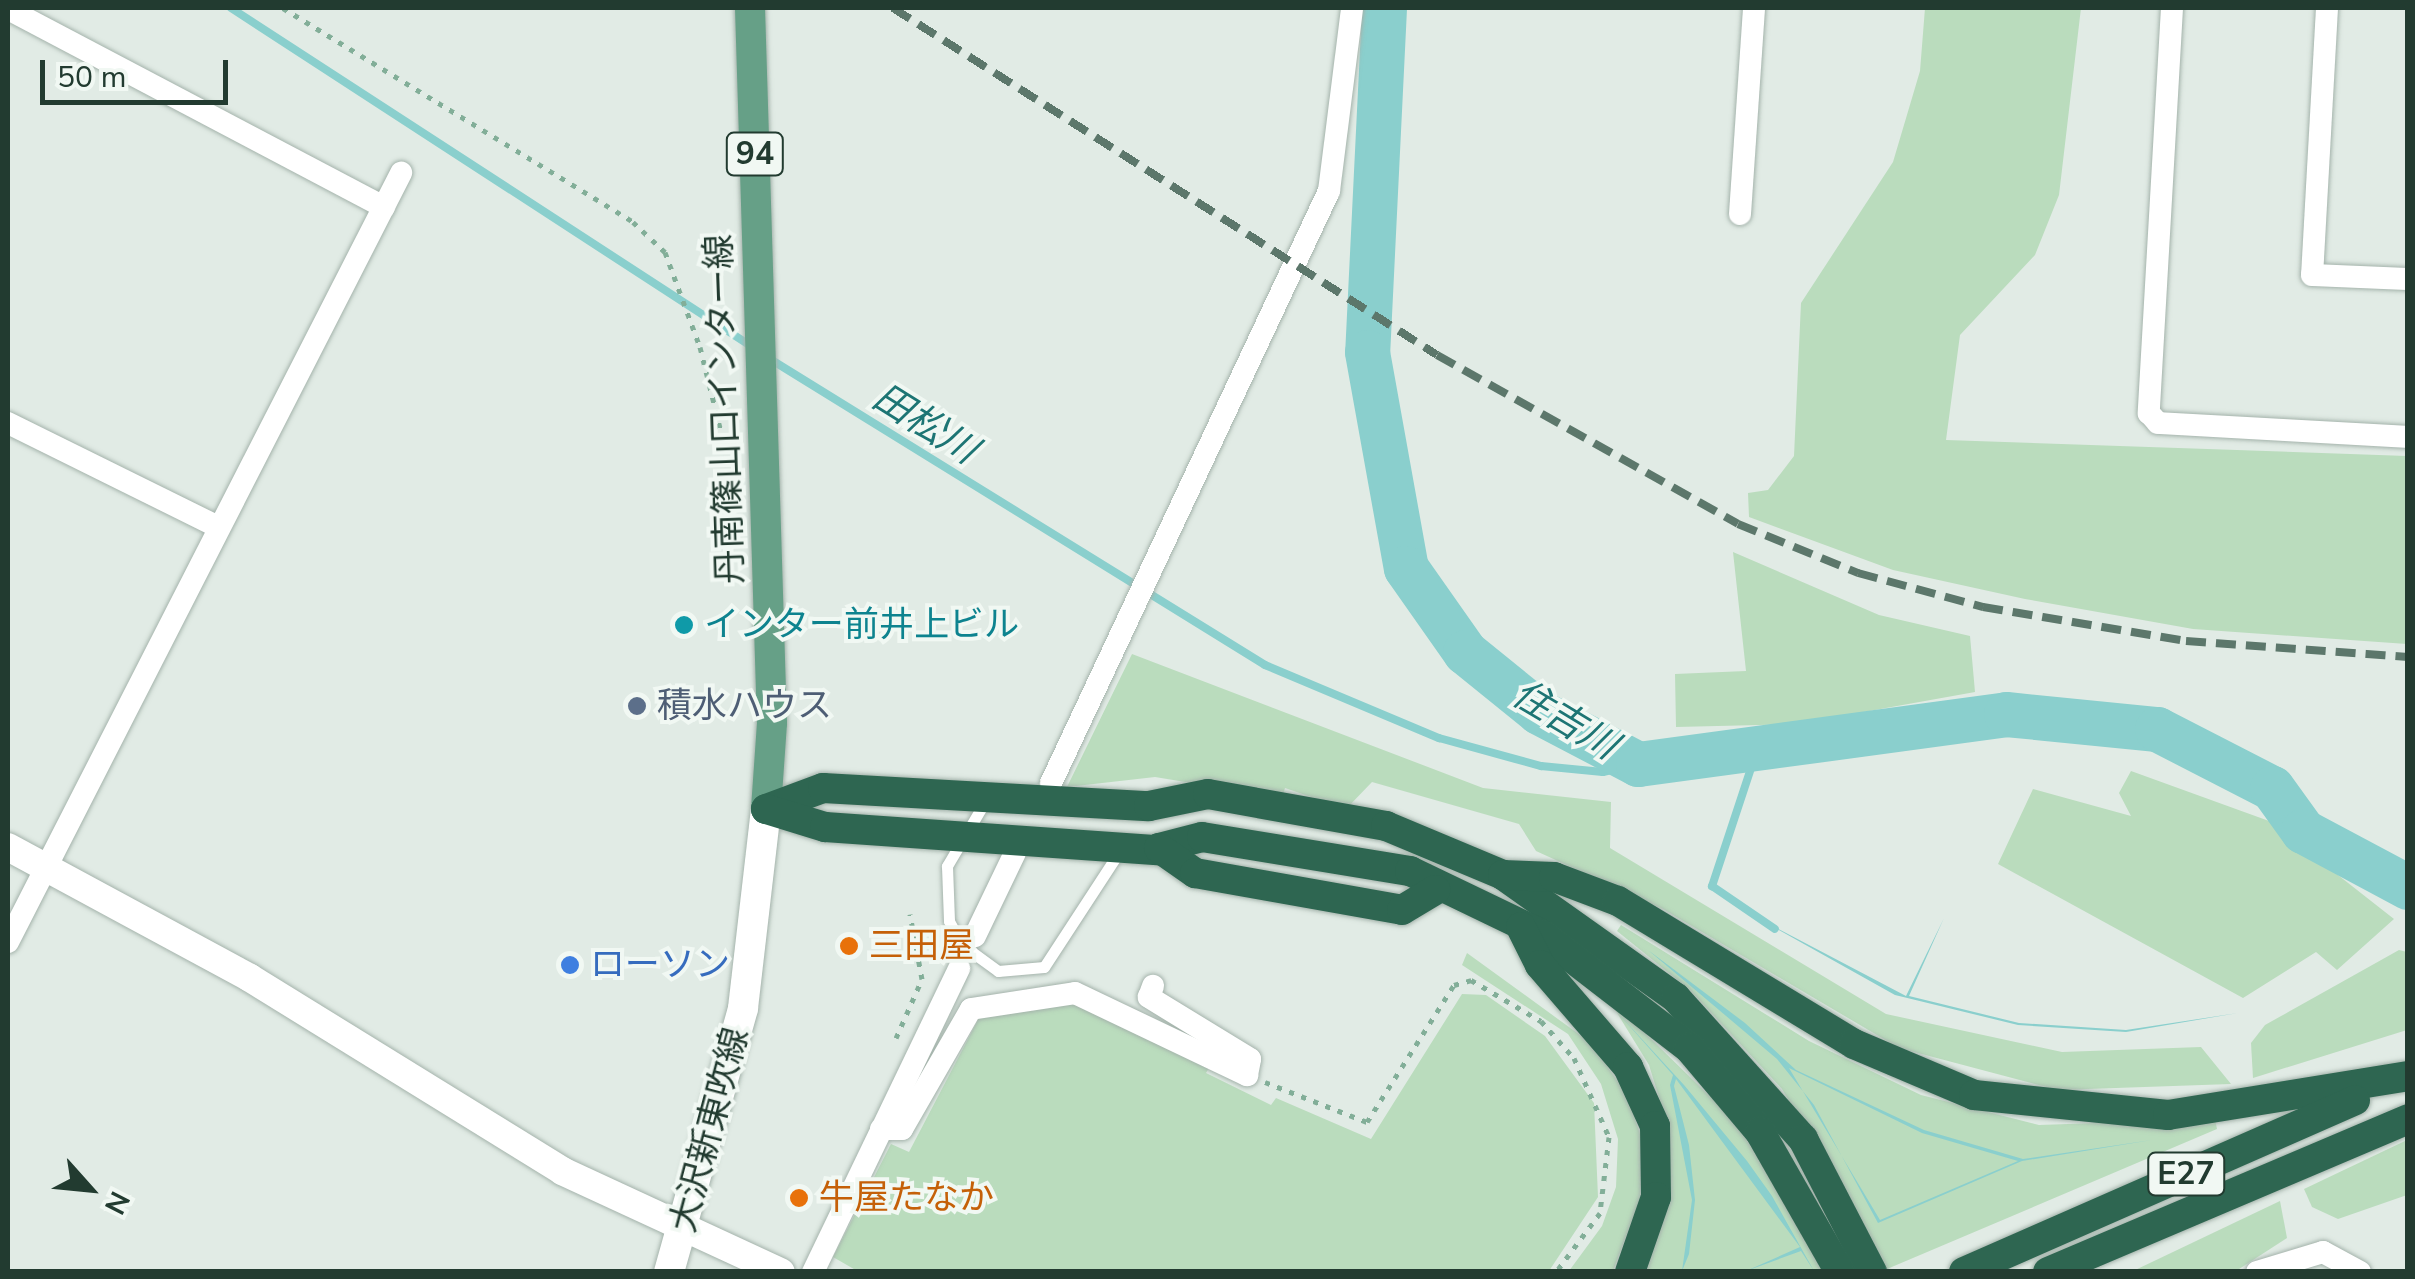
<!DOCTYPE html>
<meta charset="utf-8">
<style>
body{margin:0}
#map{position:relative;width:2415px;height:1279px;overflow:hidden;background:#e1ebe5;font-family:"Nunito Sans","Noto Sans JP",sans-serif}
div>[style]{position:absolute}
.green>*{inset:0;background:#badcbd}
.water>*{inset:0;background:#8acfcd}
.stream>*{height:8px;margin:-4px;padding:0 4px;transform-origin:4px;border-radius:4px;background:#8acfcd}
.river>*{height:45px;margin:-22.5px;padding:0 22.5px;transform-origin:22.5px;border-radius:22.5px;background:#8acfcd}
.path>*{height:5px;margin-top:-2.5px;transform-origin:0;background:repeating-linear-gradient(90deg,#82ae98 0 5px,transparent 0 13px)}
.roads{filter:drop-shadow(0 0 2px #a4b3ab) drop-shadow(0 0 2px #a4b3ab)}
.service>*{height:11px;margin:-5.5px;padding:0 5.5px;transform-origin:5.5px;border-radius:5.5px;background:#fff}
.minor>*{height:22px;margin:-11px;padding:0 11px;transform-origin:11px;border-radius:11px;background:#fff}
.tertiary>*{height:28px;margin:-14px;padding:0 14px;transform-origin:14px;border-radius:14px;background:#fff}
.secondary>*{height:30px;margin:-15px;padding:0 15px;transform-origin:15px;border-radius:15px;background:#fff}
.primary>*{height:30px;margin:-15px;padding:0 15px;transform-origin:15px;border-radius:15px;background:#66a087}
.motorway>*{height:30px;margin:-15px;padding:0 15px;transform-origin:15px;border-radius:15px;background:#2e6651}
.rail>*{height:8px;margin-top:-4px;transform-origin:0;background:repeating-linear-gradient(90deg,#5c776b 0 20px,transparent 0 30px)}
.dots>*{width:28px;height:28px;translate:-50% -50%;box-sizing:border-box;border:5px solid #f1f8f3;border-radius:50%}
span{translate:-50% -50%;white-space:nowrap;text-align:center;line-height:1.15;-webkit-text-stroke:8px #f1f8f3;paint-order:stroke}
.shield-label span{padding:2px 8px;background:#f1f8f3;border:2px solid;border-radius:8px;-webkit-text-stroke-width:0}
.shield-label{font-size:32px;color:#223b30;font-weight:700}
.street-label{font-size:35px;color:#223b30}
.culture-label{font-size:35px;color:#0d838f}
.left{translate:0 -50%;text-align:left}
.service-label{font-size:35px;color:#4e5e75}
.food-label{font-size:35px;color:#c56008}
.shop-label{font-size:35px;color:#366cbe}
.water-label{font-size:38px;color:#1d7574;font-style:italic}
.frame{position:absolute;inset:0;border:10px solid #223b30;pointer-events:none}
.north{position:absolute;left:40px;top:1139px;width:100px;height:100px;-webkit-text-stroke:8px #f1f8f3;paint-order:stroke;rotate:117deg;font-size:28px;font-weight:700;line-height:40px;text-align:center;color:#223b30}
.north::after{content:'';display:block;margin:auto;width:35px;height:45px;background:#223b30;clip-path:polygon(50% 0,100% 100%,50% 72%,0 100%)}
.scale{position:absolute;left:40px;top:60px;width:188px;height:45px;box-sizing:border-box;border:5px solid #223b30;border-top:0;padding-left:12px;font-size:30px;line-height:35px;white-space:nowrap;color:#223b30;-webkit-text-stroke:8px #f1f8f3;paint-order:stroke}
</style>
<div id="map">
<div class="green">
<div style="clip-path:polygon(1925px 8px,2081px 8px,2059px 195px,2035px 255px,1960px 335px,1946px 440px,2407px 456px,2407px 644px,2193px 629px,2025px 599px,1893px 570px,1749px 517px,1748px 493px,1768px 490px,1794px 456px,1801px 303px,1893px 162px,1920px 71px)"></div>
<div style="clip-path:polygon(1733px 552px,1879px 615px,1970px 636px,1975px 692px,1797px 724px,1676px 727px,1675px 674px,1746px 671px)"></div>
<div style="clip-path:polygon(1132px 654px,1483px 788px,1611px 802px,1610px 848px,1886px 1014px,2062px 1052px,2201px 1047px,2231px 1084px,2058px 1090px,1899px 1048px,1663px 909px,1536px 851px,1519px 824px,1372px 782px,1346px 809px,1285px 788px,1282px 798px,1155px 777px,1067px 787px)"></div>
<div style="clip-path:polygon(2131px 771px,2269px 821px,2394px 919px,2337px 970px,2316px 952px,2243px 998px,1998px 864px,2033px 789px,2131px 816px,2119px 793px)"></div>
<div style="clip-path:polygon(1621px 925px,1809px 1041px,1921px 1095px,2039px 1125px,2215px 1119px,2217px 1129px,1887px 1269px,1782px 1089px,1690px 990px,1617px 931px)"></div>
<div style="clip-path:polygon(2399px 950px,2407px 952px,2407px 1030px,2253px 1078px,2251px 1043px,2265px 1025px)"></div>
<div style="clip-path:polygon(1467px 953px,1591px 1043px,1627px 1095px,1640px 1134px,1640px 1199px,1613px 1271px,1569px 1271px,1602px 1226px,1616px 1187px,1618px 1139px,1601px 1084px,1568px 1034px,1462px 965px)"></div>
<div style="clip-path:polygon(1462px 994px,1486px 995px,1545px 1036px,1594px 1103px,1598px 1197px,1549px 1271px,859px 1272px,833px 1257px,891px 1144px,909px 1152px,980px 1016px,1071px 1003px,1210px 1066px,1206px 1073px,1271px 1105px,1276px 1098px,1371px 1139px)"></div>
<div style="clip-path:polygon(1606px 995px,1736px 1122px,1825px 1271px,1647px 1271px,1667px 1203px,1669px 1130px,1649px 1065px)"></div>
<div style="clip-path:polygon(2407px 1140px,2407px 1195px,2338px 1219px,2312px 1207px,2304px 1189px)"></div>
<div style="clip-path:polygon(2280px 1201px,2287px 1238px,2236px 1271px,2131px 1272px)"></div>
</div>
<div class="water">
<div style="clip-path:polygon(1754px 916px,1906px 996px,1944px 918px,1909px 996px,2019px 1023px,2126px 1030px,2238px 1013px,2126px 1032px,2018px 1025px,1895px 995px)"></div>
<div style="clip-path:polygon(evenodd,1648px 950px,1745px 1023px,1796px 1070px,1924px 1130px,2023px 1159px,2152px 1140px,2022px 1161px,1878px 1223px,1814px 1105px,1777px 1059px,1648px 950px,1789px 1068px,1922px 1133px,2018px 1161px,1880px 1220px,1789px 1068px)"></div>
<div style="clip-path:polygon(1617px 1012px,1684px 1085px,1747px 1161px,1772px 1196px,1814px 1271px,1801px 1251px,1746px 1271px,1800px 1247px,1676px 1079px,1674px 1086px,1689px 1145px,1695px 1200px,1689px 1254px,1682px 1271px,1692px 1200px,1670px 1085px,1673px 1075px)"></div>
</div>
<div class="stream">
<div style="left:231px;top:8px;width:624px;rotate:33.03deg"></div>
<div style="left:770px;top:359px;width:582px;rotate:31.72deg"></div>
<div style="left:1265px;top:665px;width:189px;rotate:22.8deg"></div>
<div style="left:1439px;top:738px;width:106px;rotate:15.4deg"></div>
<div style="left:1541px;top:766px;width:62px;rotate:5.5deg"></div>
<div style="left:1603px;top:772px;width:36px;rotate:-13deg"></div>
<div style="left:1759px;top:744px;width:150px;rotate:108.3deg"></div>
<div style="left:1712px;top:886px;width:76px;rotate:34.3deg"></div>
</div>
<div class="river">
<div style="left:1384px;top:8px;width:344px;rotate:92.8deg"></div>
<div style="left:1367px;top:352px;width:219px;rotate:79.8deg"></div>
<div style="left:1406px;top:568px;width:103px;rotate:54.9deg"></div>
<div style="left:1465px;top:652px;width:95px;rotate:39deg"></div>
<div style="left:1539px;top:712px;width:112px;rotate:27.7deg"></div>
<div style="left:1638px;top:764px;width:371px;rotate:-7.7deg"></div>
<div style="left:2006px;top:714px;width:152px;rotate:5.7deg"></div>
<div style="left:2157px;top:729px;width:129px;rotate:27.2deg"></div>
<div style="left:2272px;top:788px;width:53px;rotate:54.2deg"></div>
<div style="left:2303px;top:831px;width:119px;rotate:28.1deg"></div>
</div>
<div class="path">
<div style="left:283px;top:8px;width:410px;rotate:31.4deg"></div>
<div style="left:633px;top:222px;width:44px;rotate:43.2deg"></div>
<div style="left:665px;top:252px;width:101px;rotate:69.8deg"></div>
<div style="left:700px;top:347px;width:150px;rotate:76.1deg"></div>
<div style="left:896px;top:1038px;width:64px;rotate:-66.2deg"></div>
<div style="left:922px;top:979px;width:66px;rotate:-100.5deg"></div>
<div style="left:1265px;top:1082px;width:110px;rotate:21.4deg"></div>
<div style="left:1367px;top:1122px;width:162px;rotate:-57.6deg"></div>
<div style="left:1454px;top:985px;width:18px;rotate:-16deg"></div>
<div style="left:1471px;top:980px;width:81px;rotate:30.4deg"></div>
<div style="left:1541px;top:1021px;width:50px;rotate:48.3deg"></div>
<div style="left:1574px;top:1058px;width:86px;rotate:66.1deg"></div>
<div style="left:1609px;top:1137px;width:77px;rotate:96.8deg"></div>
<div style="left:1600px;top:1213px;width:74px;rotate:126.7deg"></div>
</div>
<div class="roads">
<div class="service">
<div style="left:986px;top:800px;width:77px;rotate:120.6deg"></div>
<div style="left:947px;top:866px;width:55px;rotate:87.9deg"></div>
<div style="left:949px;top:921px;width:26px;rotate:62deg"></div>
<div style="left:961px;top:944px;width:46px;rotate:36.1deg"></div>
<div style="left:998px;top:971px;width:46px;rotate:-5deg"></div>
<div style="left:1044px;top:967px;width:141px;rotate:-56.9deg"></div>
</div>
<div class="minor">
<div style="left:2172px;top:8px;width:406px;rotate:93.3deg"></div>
<div style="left:2149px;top:413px;width:13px;rotate:48deg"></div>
<div style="left:2158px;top:423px;width:250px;rotate:3.2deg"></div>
<div style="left:2327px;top:8px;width:267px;rotate:93.2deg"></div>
<div style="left:2312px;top:275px;width:96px;rotate:2.4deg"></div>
<div style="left:8px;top:9px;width:425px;rotate:27.8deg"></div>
<div style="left:1740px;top:214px;width:206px;rotate:-86.1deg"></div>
<div style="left:8px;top:423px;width:232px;rotate:26.3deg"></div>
<div style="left:1051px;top:783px;width:654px;rotate:-64.85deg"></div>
<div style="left:1329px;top:191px;width:184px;rotate:-82.8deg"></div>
<div style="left:975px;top:936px;width:92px;rotate:-64.3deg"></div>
<div style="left:8px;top:942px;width:864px;rotate:-62.93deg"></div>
<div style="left:881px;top:1129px;width:21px"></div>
<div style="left:902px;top:1129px;width:138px;rotate:-60.1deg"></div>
<div style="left:971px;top:1009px;width:105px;rotate:-8.7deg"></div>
<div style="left:1075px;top:993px;width:191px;rotate:25.5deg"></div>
<div style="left:1247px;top:1075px;width:16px;rotate:-79deg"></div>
<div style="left:1250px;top:1059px;width:119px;rotate:-148.5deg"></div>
<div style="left:1149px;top:997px;width:12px;rotate:-70deg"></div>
<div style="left:813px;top:1272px;width:337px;rotate:-64.3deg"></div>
<div style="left:2257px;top:1272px;width:69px;rotate:-16.9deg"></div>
<div style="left:2323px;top:1252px;width:42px;rotate:28.4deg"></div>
</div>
<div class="tertiary">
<div style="left:8px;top:847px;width:275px;rotate:28.4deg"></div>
<div style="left:250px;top:978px;width:367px;rotate:31.7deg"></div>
<div style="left:562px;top:1171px;width:241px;rotate:24.8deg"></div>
</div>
<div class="secondary">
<div style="left:669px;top:1272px;width:274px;rotate:-74.3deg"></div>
<div style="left:743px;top:1008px;width:200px;rotate:-83.4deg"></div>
</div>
<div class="primary">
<div style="left:750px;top:8px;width:715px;rotate:88.24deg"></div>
<div style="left:772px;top:723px;width:86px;rotate:94deg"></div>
</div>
<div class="motorway">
<div style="left:766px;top:809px;width:61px;rotate:-20.2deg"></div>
<div style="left:823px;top:788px;width:326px;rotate:3.2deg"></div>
<div style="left:1149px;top:806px;width:60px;rotate:-11.5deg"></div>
<div style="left:1208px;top:794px;width:181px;rotate:10.2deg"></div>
<div style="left:1386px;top:826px;width:127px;rotate:22.7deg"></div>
<div style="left:1503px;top:875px;width:212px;rotate:35.4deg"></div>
<div style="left:1676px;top:998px;width:190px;rotate:48deg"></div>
<div style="left:1803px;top:1139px;width:150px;rotate:62.6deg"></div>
<div style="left:766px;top:809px;width:62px;rotate:17deg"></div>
<div style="left:825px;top:827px;width:355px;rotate:4deg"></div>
<div style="left:1159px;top:848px;width:44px;rotate:-14.3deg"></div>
<div style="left:1202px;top:837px;width:211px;rotate:9.3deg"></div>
<div style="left:1410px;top:871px;width:145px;rotate:25.7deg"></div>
<div style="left:1541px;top:934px;width:187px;rotate:37.6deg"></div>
<div style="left:1689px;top:1048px;width:110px;rotate:49.8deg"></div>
<div style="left:1760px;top:1132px;width:161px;rotate:60.3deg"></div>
<div style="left:1159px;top:848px;width:44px;rotate:34.8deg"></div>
<div style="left:1195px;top:873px;width:210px;rotate:10.1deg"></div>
<div style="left:1402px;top:910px;width:39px;rotate:-31deg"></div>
<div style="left:1503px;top:875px;width:51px;rotate:2.2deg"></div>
<div style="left:1554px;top:877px;width:68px;rotate:20.6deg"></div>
<div style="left:1618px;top:901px;width:276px;rotate:31.2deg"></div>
<div style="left:1854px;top:1044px;width:130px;rotate:23deg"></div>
<div style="left:1974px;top:1095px;width:195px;rotate:5.9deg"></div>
<div style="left:2168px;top:1115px;width:243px;rotate:-9.2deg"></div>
<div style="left:1521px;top:927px;width:42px;rotate:63.4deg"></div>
<div style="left:1540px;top:965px;width:135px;rotate:49.2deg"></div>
<div style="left:1628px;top:1067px;width:65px;rotate:65.4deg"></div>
<div style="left:1655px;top:1126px;width:71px;rotate:89.2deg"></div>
<div style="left:1656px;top:1197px;width:79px;rotate:109.1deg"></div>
<div style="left:1964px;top:1272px;width:427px;rotate:-23.7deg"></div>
<div style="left:2048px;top:1272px;width:391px;rotate:-23deg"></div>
</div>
</div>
<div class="rail">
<div style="left:893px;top:8px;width:645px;rotate:32.53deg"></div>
<div style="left:1437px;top:355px;width:345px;rotate:29.3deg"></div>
<div style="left:1738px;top:524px;width:130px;rotate:22.2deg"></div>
<div style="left:1858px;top:573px;width:130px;rotate:15.2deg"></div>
<div style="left:1983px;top:607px;width:206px;rotate:9.5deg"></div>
<div style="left:2186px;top:641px;width:223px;rotate:4.1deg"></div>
</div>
<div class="dots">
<div style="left:684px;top:625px;background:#0f9aa8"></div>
<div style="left:637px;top:706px;background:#5c6f8a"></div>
<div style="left:849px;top:946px;background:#e8710a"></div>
<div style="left:570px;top:965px;background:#3f7fe0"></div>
<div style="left:799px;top:1198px;background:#e8710a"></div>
</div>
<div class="shield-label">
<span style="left:755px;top:154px">94</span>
<span style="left:2186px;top:1174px">E27</span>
</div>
<div class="street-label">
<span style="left:725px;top:409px;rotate:-92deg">丹南篠山口インター線</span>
<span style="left:710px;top:1130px;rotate:-75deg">大沢新東吹線</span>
</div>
<div class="culture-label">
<span class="left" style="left:704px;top:625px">インター前井上ビル</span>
</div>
<div class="service-label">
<span class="left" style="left:657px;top:706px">積水ハウス</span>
</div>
<div class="food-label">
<span class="left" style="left:869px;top:946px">三田屋</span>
<span class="left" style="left:819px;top:1198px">牛屋たなか</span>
</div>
<div class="shop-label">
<span class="left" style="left:590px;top:965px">ローソン</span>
</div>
<div class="water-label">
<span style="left:925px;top:424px;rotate:32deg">田松川</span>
<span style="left:1565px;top:720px;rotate:31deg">住吉川</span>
</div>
<div class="frame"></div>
<div class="north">N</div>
<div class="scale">50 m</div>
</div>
